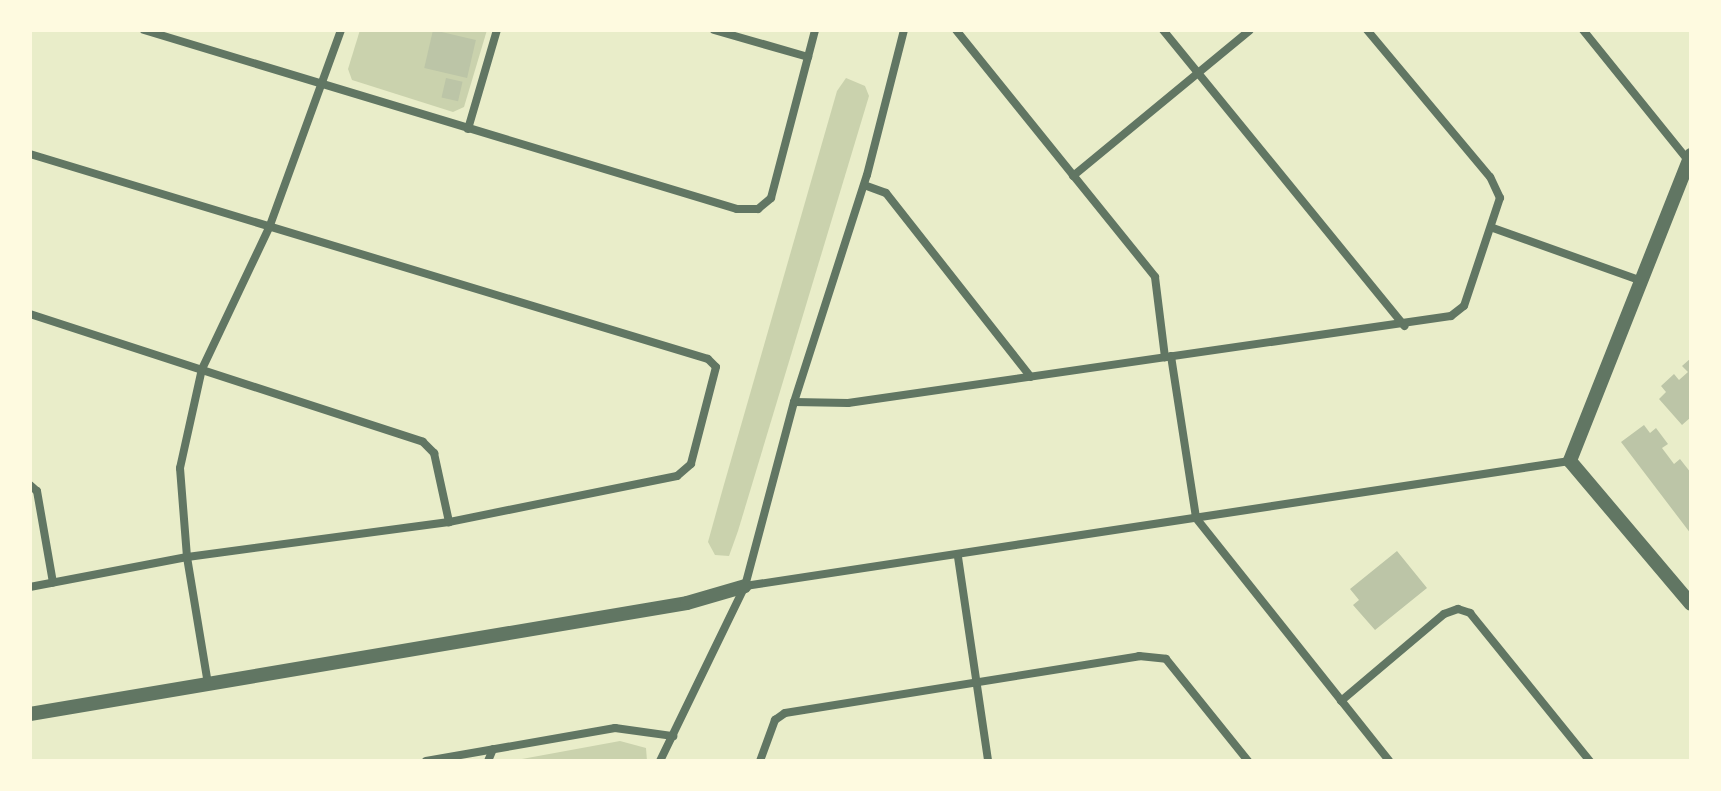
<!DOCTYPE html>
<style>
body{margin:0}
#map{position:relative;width:1721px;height:791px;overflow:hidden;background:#e9edc9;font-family:Georgia,serif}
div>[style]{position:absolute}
.green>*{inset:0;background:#cad2ad}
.building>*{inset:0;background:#bcc5a7;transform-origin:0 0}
.minor>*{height:8px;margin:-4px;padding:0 4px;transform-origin:4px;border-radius:4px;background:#617663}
.tertiary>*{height:14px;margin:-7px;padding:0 7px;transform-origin:7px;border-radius:7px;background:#617663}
span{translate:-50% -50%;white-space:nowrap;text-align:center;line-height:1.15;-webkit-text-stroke:6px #fefae0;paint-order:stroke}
.frame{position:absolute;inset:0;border:32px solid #fefae0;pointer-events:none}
</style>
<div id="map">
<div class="green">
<div style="clip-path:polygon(360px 30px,487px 30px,464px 107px,453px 112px,352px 80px,348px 69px)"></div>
<div style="clip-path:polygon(846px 78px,865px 86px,869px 96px,738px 531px,729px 556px,715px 555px,708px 542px,723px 488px,837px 91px)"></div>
<div style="clip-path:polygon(620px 741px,646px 748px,647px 761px,511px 761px)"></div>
</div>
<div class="building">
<div style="left:433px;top:30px;width:44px;height:39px;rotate:13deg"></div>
<div style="left:446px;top:78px;width:17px;height:20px;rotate:13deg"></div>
<div style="clip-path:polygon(1691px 358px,1691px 417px,1682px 425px,1659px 399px,1666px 392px,1661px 386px,1674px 374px,1679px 380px,1688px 372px,1682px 366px)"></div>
<div style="clip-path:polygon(1644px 425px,1650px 433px,1656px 428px,1668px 444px,1662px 448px,1674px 464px,1680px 459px,1691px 473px,1691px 534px,1621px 442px)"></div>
<div style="clip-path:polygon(1397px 551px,1427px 588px,1375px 630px,1353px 605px,1359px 600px,1350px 589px)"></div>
</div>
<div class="minor">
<div style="left:144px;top:30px;width:619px;rotate:16.8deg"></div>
<div style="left:737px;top:209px;width:21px"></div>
<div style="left:758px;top:209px;width:17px;rotate:-40deg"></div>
<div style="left:771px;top:198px;width:174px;rotate:-75.3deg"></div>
<div style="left:714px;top:30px;width:98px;rotate:16deg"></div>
<div style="left:956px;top:30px;width:317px;rotate:51.1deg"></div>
<div style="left:1155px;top:277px;width:81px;rotate:82.9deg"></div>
<div style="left:1163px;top:30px;width:382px;rotate:50.8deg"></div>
<div style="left:1583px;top:30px;width:167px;rotate:51.1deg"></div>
<div style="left:468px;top:129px;width:103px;rotate:-73.7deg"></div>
<div style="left:30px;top:154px;width:708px;rotate:16.82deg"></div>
<div style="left:708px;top:359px;width:11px;rotate:45deg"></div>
<div style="left:716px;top:367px;width:100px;rotate:104.5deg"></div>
<div style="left:691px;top:464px;width:18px;rotate:139deg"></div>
<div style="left:677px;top:476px;width:233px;rotate:168.6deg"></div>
<div style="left:449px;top:522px;width:264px;rotate:172.4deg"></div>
<div style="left:187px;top:557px;width:160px;rotate:169.2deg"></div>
<div style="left:1073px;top:176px;width:229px;rotate:-39.5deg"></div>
<div style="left:864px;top:185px;width:23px;rotate:20deg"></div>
<div style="left:886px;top:193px;width:234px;rotate:51.8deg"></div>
<div style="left:1493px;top:228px;width:158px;rotate:19.6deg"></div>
<div style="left:30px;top:314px;width:413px;rotate:18deg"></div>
<div style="left:423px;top:442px;width:16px;rotate:45deg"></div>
<div style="left:434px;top:453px;width:71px;rotate:77.7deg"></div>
<div style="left:1171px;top:356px;width:164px;rotate:81.2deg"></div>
<div style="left:1196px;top:518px;width:310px;rotate:51.5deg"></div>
<div style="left:794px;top:402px;width:54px;rotate:1.1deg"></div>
<div style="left:848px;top:403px;width:609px;rotate:-8.21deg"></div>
<div style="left:1451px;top:316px;width:16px;rotate:-38deg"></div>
<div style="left:1464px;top:306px;width:114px;rotate:-71.6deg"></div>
<div style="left:1500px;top:198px;width:23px;rotate:-115deg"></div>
<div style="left:1490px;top:177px;width:192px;rotate:-129.9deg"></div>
<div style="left:30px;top:485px;width:9px;rotate:41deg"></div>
<div style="left:37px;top:491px;width:93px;rotate:80.1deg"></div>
<div style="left:958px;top:557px;width:206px;rotate:81.6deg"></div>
<div style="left:745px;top:586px;width:834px;rotate:-8.62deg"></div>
<div style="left:208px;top:684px;width:129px;rotate:-99.4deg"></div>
<div style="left:187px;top:557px;width:89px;rotate:-94.5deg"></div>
<div style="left:180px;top:468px;width:101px;rotate:-77.5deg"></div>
<div style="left:202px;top:369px;width:156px;rotate:-64.6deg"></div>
<div style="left:269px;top:228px;width:211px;rotate:-70deg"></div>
<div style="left:1341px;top:701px;width:135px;rotate:-40.2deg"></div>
<div style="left:1444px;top:614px;width:15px;rotate:-20deg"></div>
<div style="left:1458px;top:609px;width:13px;rotate:18deg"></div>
<div style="left:1470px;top:613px;width:191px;rotate:51deg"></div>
<div style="left:426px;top:761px;width:192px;rotate:-9.9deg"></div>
<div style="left:615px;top:728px;width:59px;rotate:7.9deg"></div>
<div style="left:488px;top:761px;width:13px;rotate:-67deg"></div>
<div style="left:660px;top:761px;width:195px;rotate:-64.1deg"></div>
<div style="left:745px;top:586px;width:190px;rotate:-75.1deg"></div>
<div style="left:794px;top:402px;width:238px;rotate:-72.2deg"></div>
<div style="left:867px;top:175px;width:150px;rotate:-75.7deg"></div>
<div style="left:760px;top:761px;width:44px;rotate:-69.9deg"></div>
<div style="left:775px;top:720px;width:12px;rotate:-35deg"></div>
<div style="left:785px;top:713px;width:359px;rotate:-9.1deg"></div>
<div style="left:1139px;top:656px;width:27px;rotate:6deg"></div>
<div style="left:1166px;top:659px;width:131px;rotate:51.2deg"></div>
</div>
<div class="tertiary">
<div style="left:1691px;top:155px;width:329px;rotate:111.6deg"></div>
<div style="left:1570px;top:461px;width:187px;rotate:49.8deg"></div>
<div style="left:30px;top:714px;width:666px;rotate:-9.59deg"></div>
<div style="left:687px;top:603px;width:60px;rotate:-16.3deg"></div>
</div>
<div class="frame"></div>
</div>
